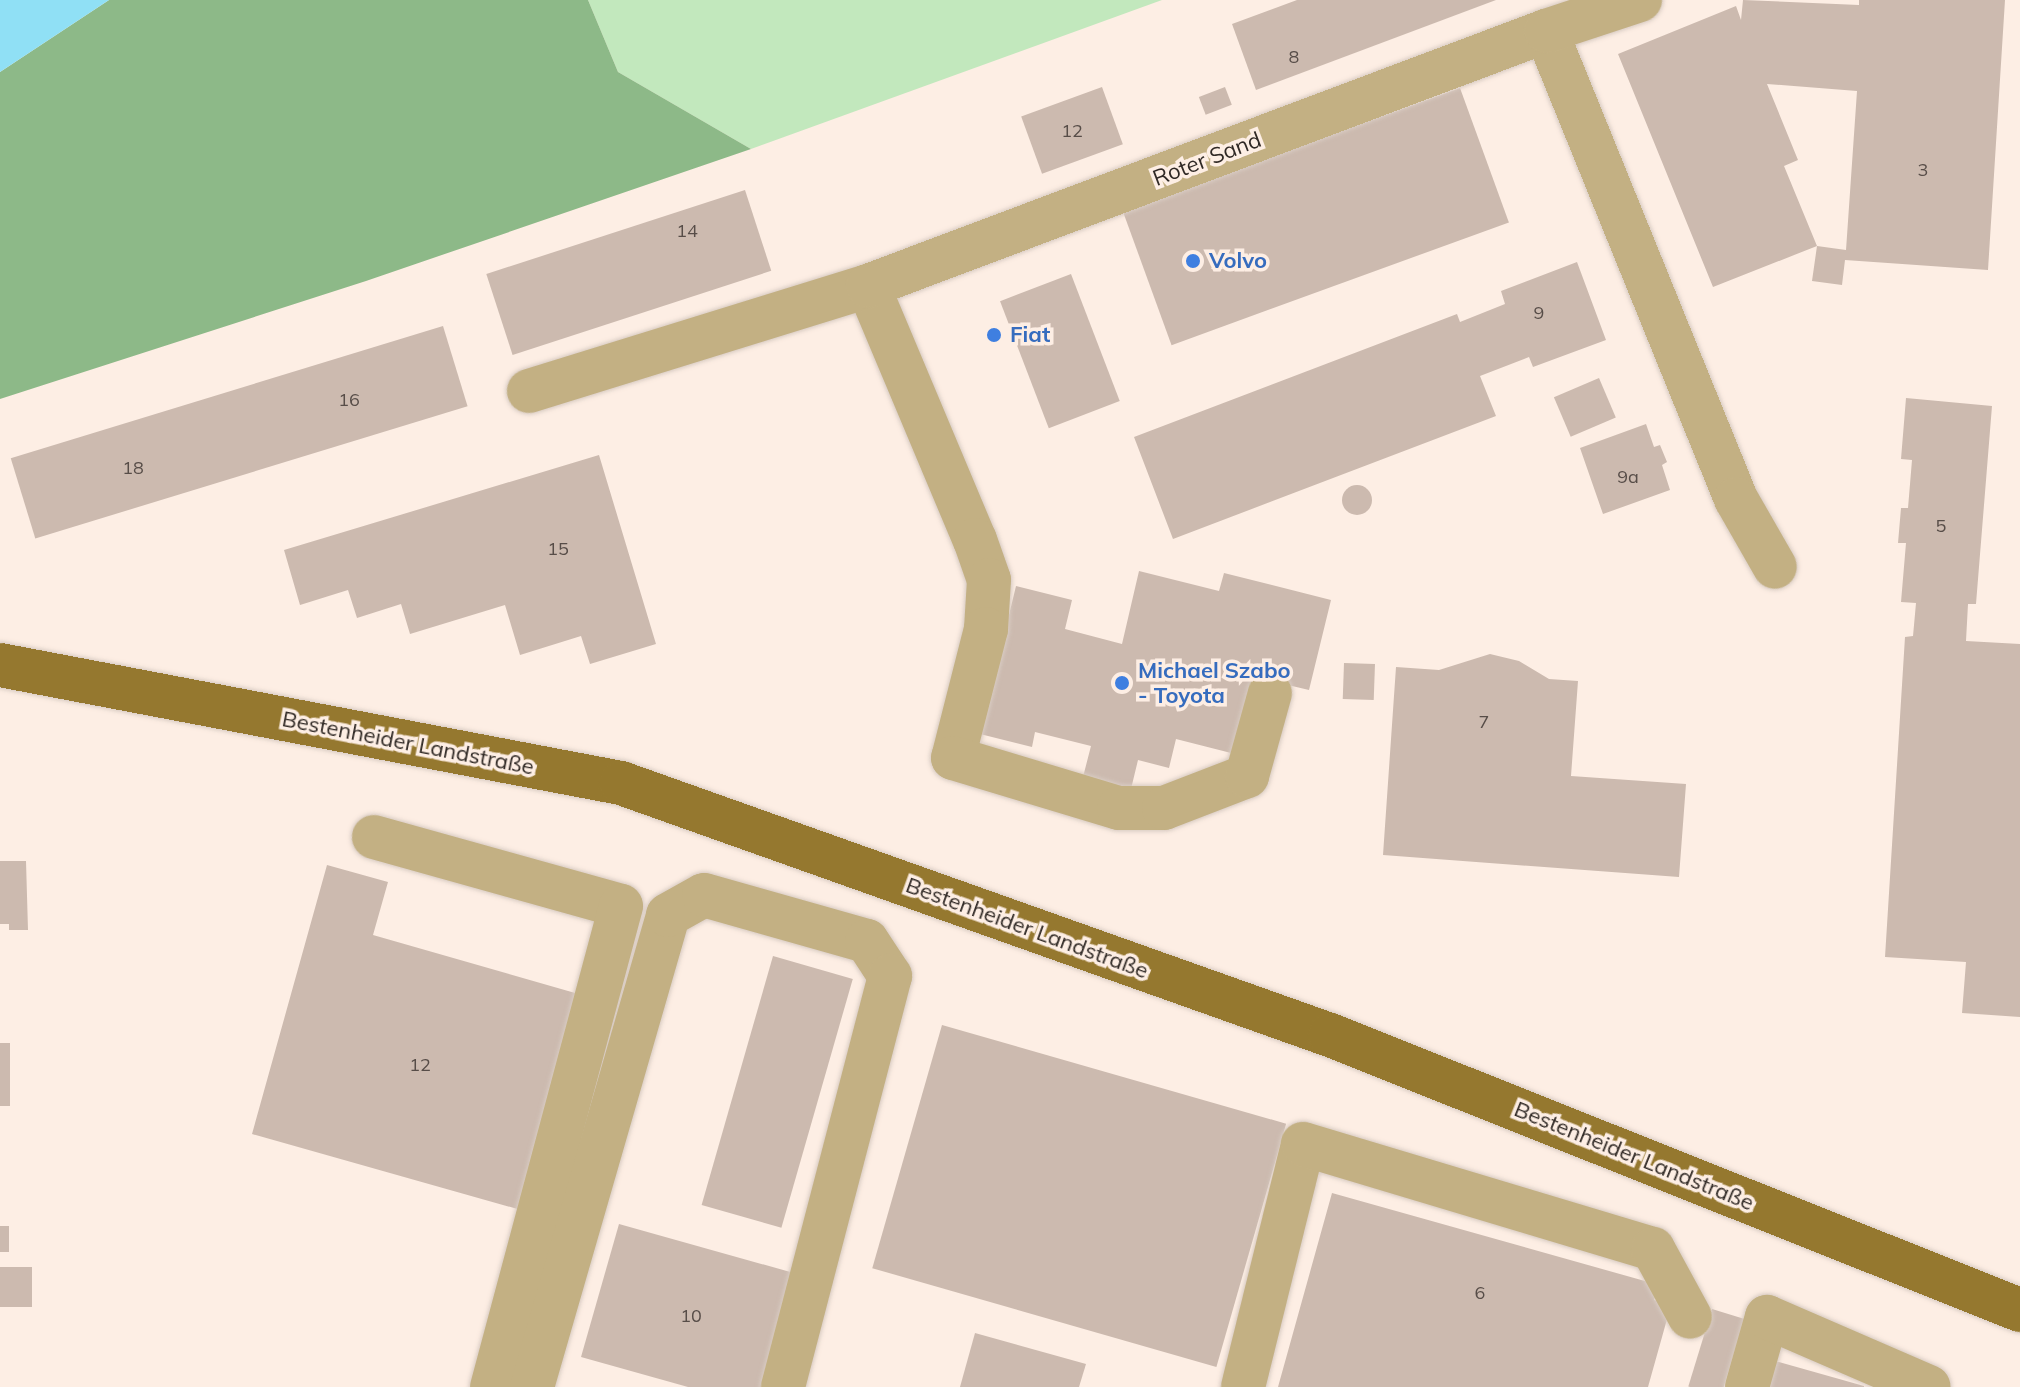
<!DOCTYPE html>
<meta charset="utf-8">
<style>
body{margin:0}
#map{position:relative;width:2020px;height:1387px;overflow:hidden;background:#fdeee4;font-family:Mulish,sans-serif}
div>[style]{position:absolute}
.green>*{inset:0;background:#c2e8bd}
.forest>*{inset:0;background:#8db988}
.water>*{inset:0;background:#90e0f5}
.building>*{inset:0;background:#ccbaaf;transform-origin:0 0}
.round{border-radius:50%}
.roads{filter:drop-shadow(0 0 2px #d8cbc2) drop-shadow(0 0 2px #d8cbc2)}
.minor>*{height:44px;margin:-22px;padding:0 22px;transform-origin:22px;border-radius:22px;background:#c3b083}
.major>*{height:44px;margin:-22px;padding:0 22px;transform-origin:22px;border-radius:22px;background:#95782f}
.dots>*{width:22px;height:22px;translate:-50% -50%;box-sizing:border-box;border:4px solid #fdeee4;border-radius:50%}
span{translate:-50% -50%;white-space:nowrap;text-align:center;line-height:1.15;-webkit-text-stroke:7px #fdeee4;paint-order:stroke}
.number-label{font-size:18px;color:#574d48}
.number-label span{-webkit-text-stroke-width:0}
.street-label{font-size:22px;color:#302925}
.shop-label{font-size:22px;color:#366cbe;font-weight:700}
.left{translate:0 -50%;text-align:left}
</style>
<div id="map">
<div class="green">
<div style="clip-path:polygon(588px 0,1162px 0,751px 149px,618px 72px)"></div>
</div>
<div class="forest">
<div style="clip-path:polygon(109px 0,588px 0,618px 72px,751px 149px,366px 281px,0 399px,0 72px)"></div>
</div>
<div class="water">
<div style="clip-path:polygon(0 0,109px 0,0 72px)"></div>
</div>
<div class="building">
<div style="clip-path:polygon(1297px 0,1496px 0,1256px 90px,1232px 24px)"></div>
<div style="clip-path:polygon(1743px 0,1859px 5px,1859px 0,2005px 0,1988px 270px,1845px 260px,1842px 285px,1812px 281px,1817px 246px,1846px 250px,1857px 91px,1767px 84px,1798px 160px,1784px 166px,1817px 246px,1713px 287px,1618px 54px,1736px 6px,1741px 20px)"></div>
<div style="left:1102px;top:87px;width:61px;height:86px;rotate:70deg"></div>
<div style="left:1225px;top:87px;width:19px;height:28px;rotate:69deg"></div>
<div style="left:1460px;top:88px;width:143px;height:359px;rotate:70deg"></div>
<div style="left:745px;top:190px;width:85px;height:272px;rotate:72deg"></div>
<div style="clip-path:polygon(1577px 262px,1606px 340px,1533px 367px,1529px 357px,1480px 376px,1496px 416px,1173px 539px,1134px 437px,1457px 314px,1460px 322px,1505px 304px,1501px 291px)"></div>
<div style="left:1071px;top:274px;width:136px;height:76px;rotate:69deg"></div>
<div style="left:443px;top:326px;width:84px;height:452px;rotate:73deg"></div>
<div style="left:1599px;top:378px;width:43px;height:49px;rotate:67deg"></div>
<div style="clip-path:polygon(1906px 398px,1992px 406px,1976px 604px,1968px 604px,1966px 641px,2020px 644px,2020px 1017px,1962px 1013px,1966px 962px,1885px 957px,1905px 637px,1913px 636px,1916px 603px,1901px 602px,1906px 543px,1898px 543px,1901px 508px,1908px 508px,1912px 460px,1901px 459px)"></div>
<div style="clip-path:polygon(1646px 424px,1654px 447px,1660px 445px,1667px 462px,1662px 465px,1670px 490px,1603px 514px,1580px 448px)"></div>
<div style="clip-path:polygon(599px 455px,656px 644px,590px 664px,581px 636px,520px 655px,505px 605px,410px 634px,401px 604px,357px 618px,348px 590px,300px 605px,284px 550px)"></div>
<div class="round" style="left:1342px;top:485px;width:30px;height:30px"></div>
<div style="clip-path:polygon(1139px 571px,1219px 591px,1224px 573px,1331px 600px,1309px 690px,1254px 677px,1235px 754px,1176px 739px,1169px 768px,1138px 760px,1131px 789px,1083px 777px,1091px 746px,1035px 732px,1032px 747px,980px 734px,1016px 586px,1072px 600px,1065px 629px,1122px 644px)"></div>
<div style="clip-path:polygon(1490px 654px,1519px 661px,1549px 679px,1578px 681px,1571px 776px,1686px 784px,1679px 877px,1383px 855px,1396px 667px,1439px 670px)"></div>
<div style="left:1344px;top:663px;width:31px;height:36px;rotate:2deg"></div>
<div style="clip-path:polygon(0 861px,26px 861px,28px 930px,9px 930px,9px 924px,0 924px)"></div>
<div style="clip-path:polygon(327px 865px,388px 882px,373px 935px,589px 997px,528px 1212px,252px 1134px)"></div>
<div style="left:773px;top:956px;width:83px;height:259px;rotate:16deg"></div>
<div style="left:942px;top:1025px;width:358px;height:253px;rotate:16deg"></div>
<div style="left:0;top:1043px;width:10px;height:63px"></div>
<div style="clip-path:polygon(1332px 1193px,1659px 1285px,1654px 1300px,1671px 1305px,1648px 1387px,1278px 1387px)"></div>
<div style="clip-path:polygon(619px 1224px,801px 1275px,770px 1387px,688px 1387px,581px 1357px)"></div>
<div style="left:0;top:1226px;width:9px;height:26px"></div>
<div style="left:0;top:1267px;width:32px;height:40px"></div>
<div style="left:1712px;top:1309px;width:34px;height:81px;rotate:17deg"></div>
<div style="clip-path:polygon(975px 1333px,1086px 1364px,1079px 1387px,960px 1387px)"></div>
<div style="clip-path:polygon(1775px 1361px,1864px 1386px,1864px 1387px,1767px 1387px)"></div>
</div>
<div class="roads">
<div class="minor">
<div style="left:1546px;top:31px;width:505px;rotate:67.9deg"></div>
<div style="left:1736px;top:499px;width:78px;rotate:60.2deg"></div>
<div style="left:868px;top:286px;width:276px;rotate:67.2deg"></div>
<div style="left:975px;top:540px;width:42px;rotate:70.7deg"></div>
<div style="left:989px;top:580px;width:49px;rotate:93.5deg"></div>
<div style="left:986px;top:629px;width:133px;rotate:104.3deg"></div>
<div style="left:953px;top:758px;width:173px;rotate:16.8deg"></div>
<div style="left:1119px;top:808px;width:45px"></div>
<div style="left:1164px;top:808px;width:89px;rotate:-21.1deg"></div>
<div style="left:1247px;top:776px;width:86px;rotate:-74.5deg"></div>
<div style="left:529px;top:391px;width:355px;rotate:-17.2deg"></div>
<div style="left:868px;top:286px;width:724px;rotate:-20.61deg"></div>
<div style="left:1546px;top:31px;width:99px;rotate:-18.3deg"></div>
<div style="left:374px;top:837px;width:256px;rotate:15.6deg"></div>
<div style="left:621px;top:906px;width:498px;rotate:105deg"></div>
<div style="left:532px;top:1387px;width:491px;rotate:-73.9deg"></div>
<div style="left:668px;top:915px;width:41px;rotate:-29.1deg"></div>
<div style="left:704px;top:895px;width:169px;rotate:15.8deg"></div>
<div style="left:867px;top:941px;width:42px;rotate:56.7deg"></div>
<div style="left:890px;top:976px;width:425px;rotate:104.6deg"></div>
<div style="left:1243px;top:1387px;width:250px;rotate:-76.1deg"></div>
<div style="left:1303px;top:1144px;width:365px;rotate:16.7deg"></div>
<div style="left:1653px;top:1249px;width:77px;rotate:61.4deg"></div>
<div style="left:1747px;top:1387px;width:73px;rotate:-74.1deg"></div>
<div style="left:1767px;top:1317px;width:176px;rotate:23.4deg"></div>
</div>
<div class="major">
<div style="left:0;top:665px;width:632px;rotate:10.76deg"></div>
<div style="left:621px;top:783px;width:752px;rotate:19.57deg"></div>
<div style="left:1330px;top:1035px;width:743px;rotate:21.73deg"></div>
</div>
</div>
<div class="dots">
<div style="left:1193px;top:261px;background:#3f7fe0"></div>
<div style="left:994px;top:335px;background:#3f7fe0"></div>
<div style="left:1122px;top:683px;background:#3f7fe0"></div>
</div>
<div class="number-label">
<span style="left:1294px;top:57px">8</span>
<span style="left:1072px;top:131px">12</span>
<span style="left:1923px;top:170px">3</span>
<span style="left:687px;top:231px">14</span>
<span style="left:1539px;top:313px">9</span>
<span style="left:349px;top:400px">16</span>
<span style="left:133px;top:468px">18</span>
<span style="left:1628px;top:477px">9a</span>
<span style="left:1941px;top:526px">5</span>
<span style="left:558px;top:549px">15</span>
<span style="left:1484px;top:722px">7</span>
<span style="left:420px;top:1065px">12</span>
<span style="left:1480px;top:1293px">6</span>
<span style="left:691px;top:1316px">10</span>
</div>
<div class="street-label">
<span style="left:1207px;top:159px;rotate:-21deg">Roter Sand</span>
<span style="left:408px;top:743px;rotate:11deg">Bestenheider Landstraße</span>
<span style="left:1027px;top:928px;rotate:20deg">Bestenheider Landstraße</span>
<span style="left:1634px;top:1156px;rotate:22deg">Bestenheider Landstraße</span>
</div>
<div class="shop-label">
<span class="left" style="left:1209px;top:261px">Volvo</span>
<span class="left" style="left:1010px;top:335px">Fiat</span>
<span class="left" style="left:1138px;top:683px">Michael Szabo<br>- Toyota</span>
</div>
</div>
